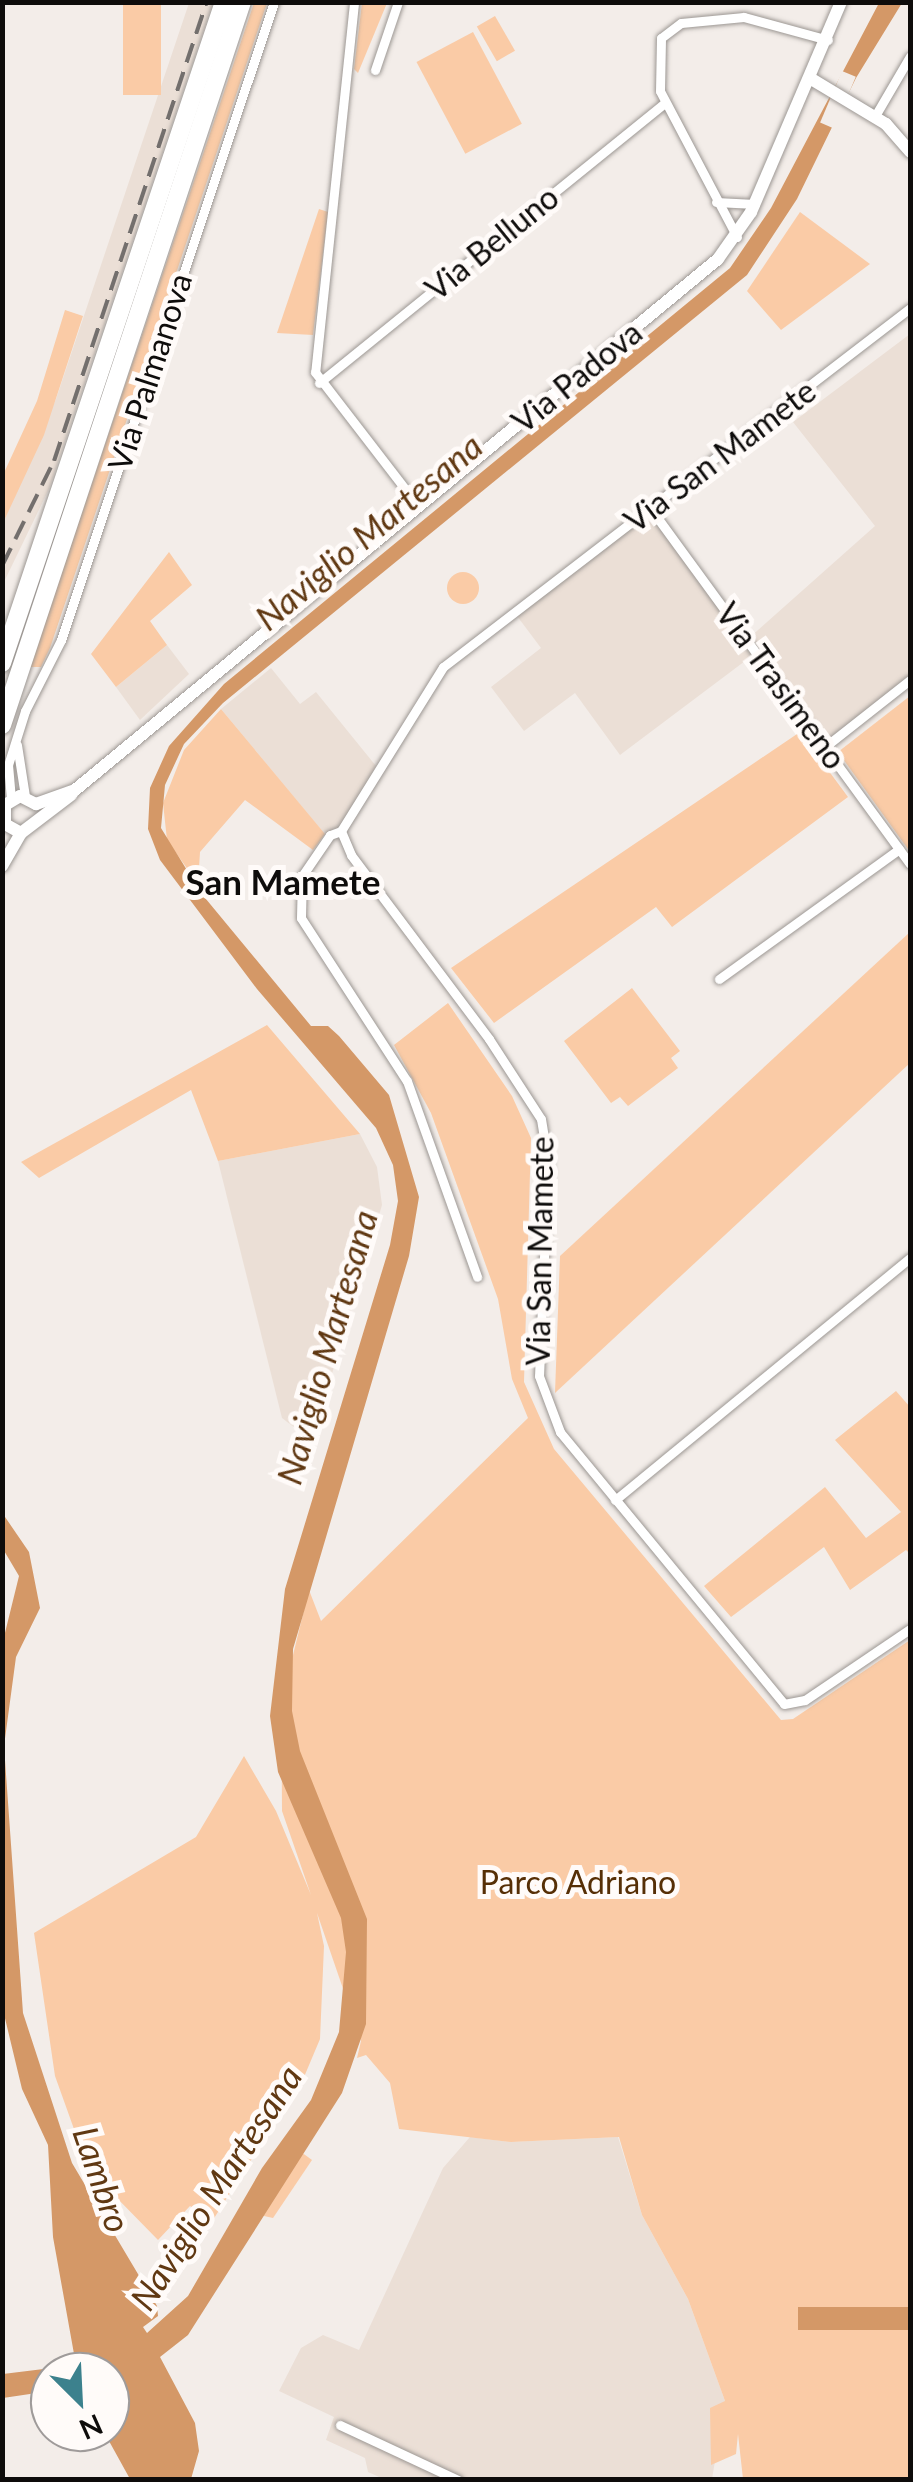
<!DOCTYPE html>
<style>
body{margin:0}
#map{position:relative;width:913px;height:2482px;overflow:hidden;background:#f3ede9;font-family:Lato,sans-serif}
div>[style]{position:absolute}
.built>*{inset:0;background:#ebdfd6}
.green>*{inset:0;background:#facba6;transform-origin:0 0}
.round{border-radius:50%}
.water>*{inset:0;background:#d49867;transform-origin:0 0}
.pier>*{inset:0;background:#f3ede9;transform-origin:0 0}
.roads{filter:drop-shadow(0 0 2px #9c9793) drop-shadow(0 0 2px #9c9793)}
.street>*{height:9px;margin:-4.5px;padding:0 4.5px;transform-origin:4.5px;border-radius:4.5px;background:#fff}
.secondary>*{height:12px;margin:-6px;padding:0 6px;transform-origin:6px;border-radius:6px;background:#fff}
.highway>*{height:18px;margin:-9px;padding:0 9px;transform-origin:9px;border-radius:9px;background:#fff}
.rail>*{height:4px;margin-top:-2px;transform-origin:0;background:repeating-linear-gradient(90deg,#736f6d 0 20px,transparent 0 30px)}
span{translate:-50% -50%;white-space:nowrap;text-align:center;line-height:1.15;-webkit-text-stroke:10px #fffbf9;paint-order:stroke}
.street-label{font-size:32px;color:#0e0c0b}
.park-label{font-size:32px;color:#562f06}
.water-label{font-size:35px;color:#603812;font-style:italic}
.neighbourhood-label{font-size:35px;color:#0e0c0b;font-weight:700}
.frame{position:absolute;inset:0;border:5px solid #0e0c0b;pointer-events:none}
.north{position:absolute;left:30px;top:2352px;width:100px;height:100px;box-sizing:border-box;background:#fffbf9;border:2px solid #9f9b9a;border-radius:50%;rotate:156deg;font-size:28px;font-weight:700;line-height:40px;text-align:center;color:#0e0c0b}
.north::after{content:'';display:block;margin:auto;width:35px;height:45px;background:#3c818d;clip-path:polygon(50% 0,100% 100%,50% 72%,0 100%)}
</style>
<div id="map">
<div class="built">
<div style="clip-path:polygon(189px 3px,213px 3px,49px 489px,3px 584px,3px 523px,56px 399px)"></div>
<div style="clip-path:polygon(910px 334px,910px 678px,827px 742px,749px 638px,875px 526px,793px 422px)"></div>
<div style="clip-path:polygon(651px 509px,757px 652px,620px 755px,575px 693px,524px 731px,491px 687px,541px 648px,514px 612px)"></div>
<div style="clip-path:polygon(167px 645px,189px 674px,140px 720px,116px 687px)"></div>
<div style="clip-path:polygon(271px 668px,300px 704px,316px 692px,376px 766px,341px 831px,328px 838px,221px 709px)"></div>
<div style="clip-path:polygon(360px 1134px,377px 1167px,382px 1205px,312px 1441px,282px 1418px,218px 1161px)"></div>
<div style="clip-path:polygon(470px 2137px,511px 2142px,618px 2137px,642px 2215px,688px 2299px,725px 2401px,712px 2479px,386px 2480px,368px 2472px,365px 2458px,326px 2440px,334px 2417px,279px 2391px,301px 2348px,323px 2335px,359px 2350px,443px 2168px)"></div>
</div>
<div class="green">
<div style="left:123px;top:3px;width:38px;height:92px"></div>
<div style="clip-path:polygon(254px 3px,267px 3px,50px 648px,41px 667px,30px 667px)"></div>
<div style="clip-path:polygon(362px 3px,387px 3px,358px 73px,354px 69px)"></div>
<div style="left:495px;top:16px;width:40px;height:21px;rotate:60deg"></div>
<div style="left:473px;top:32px;width:104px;height:64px;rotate:62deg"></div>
<div style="clip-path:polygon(319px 209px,328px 212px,313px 335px,277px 333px)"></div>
<div style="clip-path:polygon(800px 212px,870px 264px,781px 330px,747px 291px)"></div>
<div style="clip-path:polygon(65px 310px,83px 316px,44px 435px,3px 523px,3px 475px,37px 401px)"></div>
<div style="clip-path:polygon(169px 552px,192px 585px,150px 621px,167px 645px,116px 687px,91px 654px)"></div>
<div class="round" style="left:447px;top:572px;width:32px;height:32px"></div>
<div style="clip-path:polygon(910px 696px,910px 852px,838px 752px)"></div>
<div style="clip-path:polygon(221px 709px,325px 834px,313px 850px,245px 800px,200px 852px,198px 884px,167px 840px,163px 803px,184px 750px)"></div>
<div style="clip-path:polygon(800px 732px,848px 797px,672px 927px,656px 907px,494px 1023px,451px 968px)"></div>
<div style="clip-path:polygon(910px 932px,910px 1063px,555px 1393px,560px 1256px)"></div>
<div style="clip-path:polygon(632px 988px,680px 1051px,671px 1058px,678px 1068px,628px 1106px,620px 1097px,611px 1103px,564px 1041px)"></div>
<div style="clip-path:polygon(448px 1003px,512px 1096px,531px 1138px,524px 1382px,554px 1449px,781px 1720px,793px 1719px,910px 1640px,910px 2479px,743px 2479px,738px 2434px,736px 2454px,711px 2465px,710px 2408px,725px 2401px,688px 2299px,642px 2215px,619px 2137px,511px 2142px,399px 2129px,390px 2083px,366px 2055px,357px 2058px,361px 2041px,317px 1913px,324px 1946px,320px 2039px,304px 2077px,211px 2223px,190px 2206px,158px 2240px,111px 2192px,79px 2143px,55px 2076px,34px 1933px,196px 1837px,244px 1756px,276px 1811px,311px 1895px,282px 1811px,281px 1667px,293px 1655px,309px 1590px,321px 1621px,528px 1418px,512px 1379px,498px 1299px,431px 1113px,394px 1045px)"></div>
<div style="clip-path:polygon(267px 1025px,360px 1134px,218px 1161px,191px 1090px,39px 1178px,21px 1162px)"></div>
<div style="clip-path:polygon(896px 1391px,910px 1407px,910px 1554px,906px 1550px,850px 1590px,824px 1547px,731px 1617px,704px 1586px,825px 1487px,866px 1538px,901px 1512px,835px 1440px)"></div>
<div style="clip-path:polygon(297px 2149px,312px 2160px,273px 2218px,255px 2214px)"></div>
</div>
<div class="water">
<div style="clip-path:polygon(879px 3px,902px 3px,856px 78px,797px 199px,747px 275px,223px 703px,184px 744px,165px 785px,161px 828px,201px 893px,311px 1026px,328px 1026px,339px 1036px,389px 1095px,419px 1197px,409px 1256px,293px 1649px,292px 1711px,300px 1751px,367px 1919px,366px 2024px,342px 2093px,188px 2335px,160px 2357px,195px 2423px,199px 2451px,191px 2479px,130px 2479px,104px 2432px,110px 2432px,110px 2372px,50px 2372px,50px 2391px,3px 2398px,3px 2374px,76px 2365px,53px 2237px,48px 2145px,22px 2089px,3px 2010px,2px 1645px,19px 1576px,3px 1549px,3px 1514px,29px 1552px,40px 1608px,16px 1657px,4px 1746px,23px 2013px,72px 2163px,157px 2306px,158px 2316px,143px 2327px,147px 2333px,188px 2296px,262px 2168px,311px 2100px,339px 2032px,346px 1952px,341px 1918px,278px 1772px,270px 1716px,285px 1589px,390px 1245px,398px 1201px,393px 1165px,376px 1128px,257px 989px,160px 860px,148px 829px,150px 788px,169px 746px,224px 684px,730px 268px,771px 208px)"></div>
<div style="left:910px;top:2307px;width:23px;height:112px;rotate:90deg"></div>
</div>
<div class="pier">
<div style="left:842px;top:71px;width:15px;height:56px;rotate:23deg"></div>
</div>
<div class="roads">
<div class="street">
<div style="left:354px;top:3px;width:371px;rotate:96deg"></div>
<div style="left:315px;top:372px;width:170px;rotate:52.4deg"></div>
<div style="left:375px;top:70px;width:72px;rotate:-71.3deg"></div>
<div style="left:875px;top:116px;width:69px;rotate:-59.7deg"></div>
<div style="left:716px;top:202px;width:39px;rotate:3deg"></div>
<div style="left:737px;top:237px;width:165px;rotate:-117.8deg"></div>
<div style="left:660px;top:91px;width:53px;rotate:-88.9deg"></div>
<div style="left:661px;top:38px;width:25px;rotate:-37deg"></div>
<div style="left:681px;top:23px;width:63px;rotate:-5.4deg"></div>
<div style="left:744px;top:17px;width:87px;rotate:15.3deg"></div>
<div style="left:910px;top:308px;width:589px;rotate:142.45deg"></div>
<div style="left:443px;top:667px;width:193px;rotate:121.9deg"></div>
<div style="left:341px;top:831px;width:26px;rotate:67deg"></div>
<div style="left:351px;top:855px;width:230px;rotate:53.1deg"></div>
<div style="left:489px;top:1039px;width:95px;rotate:57deg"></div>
<div style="left:541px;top:1119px;width:44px;rotate:80.8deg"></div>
<div style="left:548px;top:1162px;width:214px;rotate:92.4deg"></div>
<div style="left:539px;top:1376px;width:60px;rotate:69.4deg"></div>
<div style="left:560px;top:1432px;width:352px;rotate:50.5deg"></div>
<div style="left:784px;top:1704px;width:21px;rotate:-11deg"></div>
<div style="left:805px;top:1700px;width:127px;rotate:-34.1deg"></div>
<div style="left:319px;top:383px;width:445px;rotate:-39deg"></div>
<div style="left:651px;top:509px;width:439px;rotate:53.9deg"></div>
<div style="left:17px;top:745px;width:52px;rotate:81.1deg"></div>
<div style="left:826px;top:746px;width:107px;rotate:-38.2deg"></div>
<div style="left:11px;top:799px;width:34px;rotate:-95deg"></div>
<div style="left:8px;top:765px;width:57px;rotate:-72.5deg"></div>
<div style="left:25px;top:711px;width:80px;rotate:-63.1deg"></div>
<div style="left:61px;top:640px;width:673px;rotate:-71.54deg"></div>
<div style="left:341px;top:831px;width:12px;rotate:160deg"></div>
<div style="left:330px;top:835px;width:50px;rotate:124.3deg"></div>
<div style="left:302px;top:876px;width:42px;rotate:91.4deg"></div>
<div style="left:301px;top:918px;width:194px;rotate:57deg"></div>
<div style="left:407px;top:1081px;width:208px;rotate:70.3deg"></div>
<div style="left:719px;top:979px;width:222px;rotate:-35.8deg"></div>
<div style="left:615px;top:1500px;width:382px;rotate:-39.4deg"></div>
<div style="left:340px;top:2425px;width:130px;rotate:25deg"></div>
</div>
<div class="secondary">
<div style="left:813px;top:80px;width:85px;rotate:31.1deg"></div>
<div style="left:886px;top:124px;width:37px;rotate:49deg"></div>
<div style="left:36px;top:804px;width:41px;rotate:-19.7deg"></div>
<div style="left:75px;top:790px;width:834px;rotate:-39.55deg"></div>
<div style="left:718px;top:259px;width:57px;rotate:-54.9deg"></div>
<div style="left:751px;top:212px;width:228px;rotate:-66.8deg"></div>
<div style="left:21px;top:833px;width:18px;rotate:-151deg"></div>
<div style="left:5px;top:824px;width:19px;rotate:-90deg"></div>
<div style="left:5px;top:805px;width:17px;rotate:-31deg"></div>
<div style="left:20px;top:796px;width:18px;rotate:27deg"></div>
<div style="left:2px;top:866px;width:38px;rotate:-60deg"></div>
<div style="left:21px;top:833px;width:63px;rotate:-37.2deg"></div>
</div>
<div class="highway">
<div style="left:2px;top:663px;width:697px;rotate:-71.44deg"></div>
<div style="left:2px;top:725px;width:762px;rotate:-71.64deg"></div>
</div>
</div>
<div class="rail">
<div style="left:2px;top:566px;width:117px;rotate:-63.7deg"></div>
<div style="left:54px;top:461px;width:484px;rotate:-71.6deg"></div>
</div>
<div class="street-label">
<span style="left:492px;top:243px;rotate:-39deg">Via Belluno</span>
<span style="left:150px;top:372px;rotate:-72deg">Via Palmanova</span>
<span style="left:577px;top:377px;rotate:-39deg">Via Padova</span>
<span style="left:720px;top:456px;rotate:-37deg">Via San Mamete</span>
<span style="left:781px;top:686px;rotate:54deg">Via Trasimeno</span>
<span style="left:540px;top:1251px;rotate:-89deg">Via San Mamete</span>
</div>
<div class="park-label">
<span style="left:578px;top:1882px">Parco Adriano</span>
</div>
<div class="water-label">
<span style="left:368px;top:531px;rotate:-40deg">Naviglio Martesana</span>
<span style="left:326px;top:1347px;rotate:-74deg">Naviglio Martesana</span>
<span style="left:103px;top:2179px;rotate:71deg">Lambro</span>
<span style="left:215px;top:2187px;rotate:-57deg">Naviglio Martesana</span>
</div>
<div class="neighbourhood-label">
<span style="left:283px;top:881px">San Mamete</span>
</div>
<div class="frame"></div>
<div class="north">N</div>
</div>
